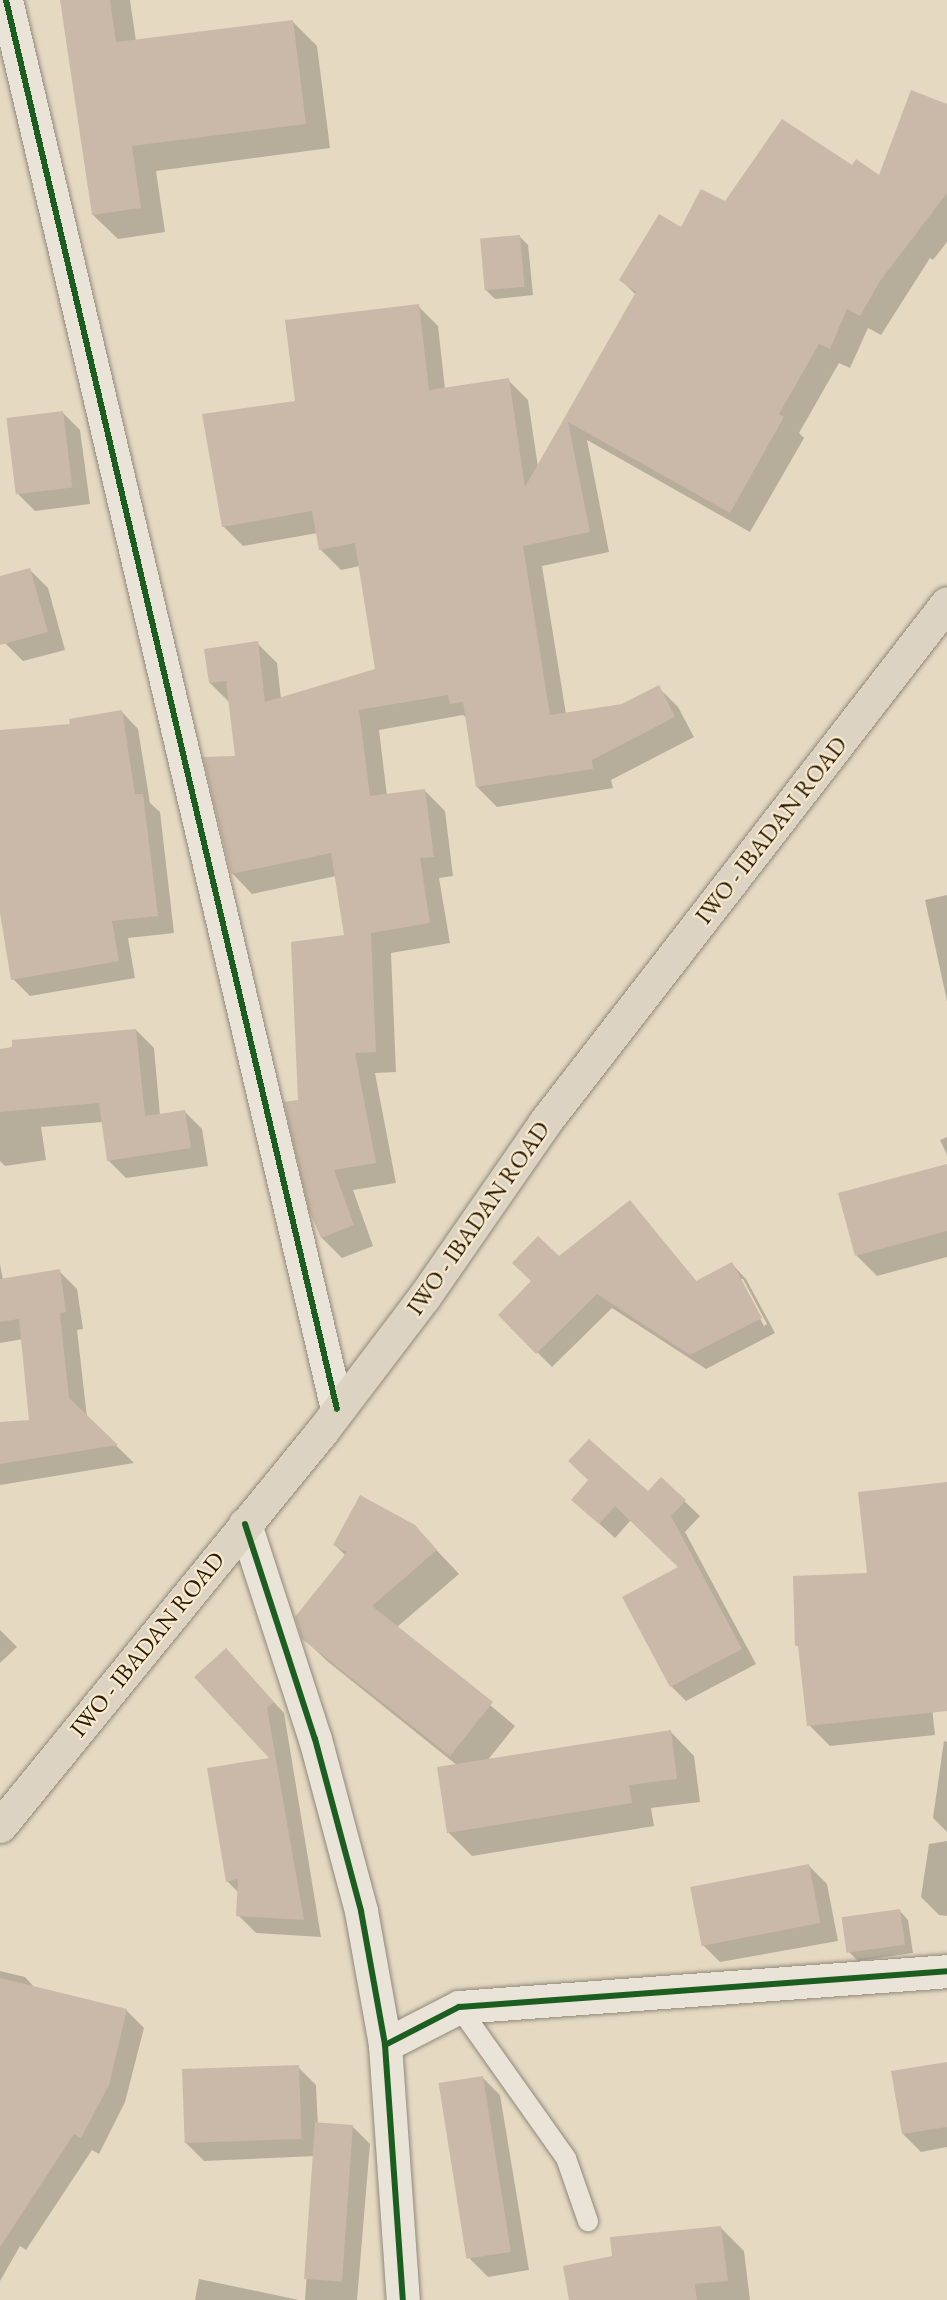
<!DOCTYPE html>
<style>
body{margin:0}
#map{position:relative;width:947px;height:2300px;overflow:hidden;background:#e5d9c2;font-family:"EB Garamond",serif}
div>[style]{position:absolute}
.shadow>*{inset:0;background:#0003}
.building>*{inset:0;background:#cab8a8;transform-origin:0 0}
.roads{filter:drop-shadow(0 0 2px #918979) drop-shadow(0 0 2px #918979)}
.lane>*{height:20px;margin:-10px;padding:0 10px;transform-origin:10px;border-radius:10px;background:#e9e3d8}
.street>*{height:33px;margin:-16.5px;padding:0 16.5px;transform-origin:16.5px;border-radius:16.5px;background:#e9e3d8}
.secondary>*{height:33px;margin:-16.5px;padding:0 16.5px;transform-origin:16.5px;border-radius:16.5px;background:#e9e3d8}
.primary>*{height:33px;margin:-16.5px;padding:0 16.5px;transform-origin:16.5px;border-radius:16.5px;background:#dcd3c3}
.cycleway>*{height:6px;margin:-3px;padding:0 3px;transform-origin:3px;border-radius:3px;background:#1b5e20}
span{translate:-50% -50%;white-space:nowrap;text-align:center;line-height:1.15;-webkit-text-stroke:4.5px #f8eace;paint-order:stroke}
.street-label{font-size:24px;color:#291902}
</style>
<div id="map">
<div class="shadow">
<div style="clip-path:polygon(62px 0,130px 0,136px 41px,292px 21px,317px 46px,330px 148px,156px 171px,165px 232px,118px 239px,93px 215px)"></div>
<div style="clip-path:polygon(947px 105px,947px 242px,933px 260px,930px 258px,881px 335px,868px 328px,850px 368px,839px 363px,799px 433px,804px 438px,750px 532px,587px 440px,609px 552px,542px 566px,566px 714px,622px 705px,658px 687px,678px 707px,694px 737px,611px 780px,613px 788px,497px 807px,477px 787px,467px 719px,463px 715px,379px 730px,387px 796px,425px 791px,445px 811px,453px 876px,439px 878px,450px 943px,391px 953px,396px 1072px,375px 1073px,396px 1183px,353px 1190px,373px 1246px,342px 1258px,322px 1238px,311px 1209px,299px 1101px,345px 936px,336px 876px,252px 894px,232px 873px,237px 758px,230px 703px,210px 683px,257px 643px,277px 663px,281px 699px,377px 670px,360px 566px,341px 570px,321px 550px,318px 533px,243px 546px,223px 526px,297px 402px,418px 306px,438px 326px,445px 389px,508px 380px,528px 400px,538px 467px,636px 295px,621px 280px,682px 229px,725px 203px,852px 167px,879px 177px)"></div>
<div style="clip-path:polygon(519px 236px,528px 245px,533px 295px,495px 299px,486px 290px)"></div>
<div style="clip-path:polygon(62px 412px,80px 430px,90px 504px,35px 511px,17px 493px)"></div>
<div style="clip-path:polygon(30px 570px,48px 588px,65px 650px,23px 661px,5px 643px,0 626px,0 578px)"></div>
<div style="clip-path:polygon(121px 711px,138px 729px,150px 803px,160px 812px,174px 933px,128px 938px,135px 978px,30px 996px,13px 979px,0 905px,0 732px,72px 725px)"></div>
<div style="clip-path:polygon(947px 895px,947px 1001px,925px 900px)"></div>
<div style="clip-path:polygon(136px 1030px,154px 1048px,160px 1115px,184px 1111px,202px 1129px,208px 1166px,126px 1178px,108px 1160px,103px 1122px,41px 1127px,46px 1160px,5px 1166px,0 1161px,0 1050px)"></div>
<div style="clip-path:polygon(947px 1137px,947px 1155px,940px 1140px)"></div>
<div style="clip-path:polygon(947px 1165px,947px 1257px,877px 1276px,857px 1256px,840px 1194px)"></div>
<div style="clip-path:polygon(evenodd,630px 1202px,697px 1282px,732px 1264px,746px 1279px,775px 1333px,706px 1369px,612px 1308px,552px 1367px,500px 1315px,559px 1258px,630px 1202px,739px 1279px,743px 1279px,767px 1324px,764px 1326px,739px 1279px)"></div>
<div style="clip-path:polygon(0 1264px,3px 1280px,59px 1271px,77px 1289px,83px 1329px,77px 1330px,87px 1417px,134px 1463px,0 1485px,0 1423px,31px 1421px,23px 1339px,0 1343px)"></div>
<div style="clip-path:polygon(661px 1479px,700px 1516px,685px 1532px,756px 1664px,686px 1701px,671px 1686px,624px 1598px,680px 1568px,631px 1520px,615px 1538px,573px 1500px,648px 1493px)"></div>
<div style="clip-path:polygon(947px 1512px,947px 1661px,927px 1662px,935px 1735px,830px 1746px,809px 1725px,800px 1649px,797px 1645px,868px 1575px)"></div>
<div style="clip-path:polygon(414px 1526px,459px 1574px,397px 1627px,515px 1726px,487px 1761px,671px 1732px,694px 1756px,700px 1802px,651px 1808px,654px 1826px,472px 1856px,448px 1832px,458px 1766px,327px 1661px,303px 1638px,346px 1556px,335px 1545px)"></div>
<div style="clip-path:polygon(0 1630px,17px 1647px,0 1663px)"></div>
<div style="clip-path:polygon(232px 1657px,284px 1713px,321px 1937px,256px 1933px,238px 1915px,239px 1893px,227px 1881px,272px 1759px)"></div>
<div style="clip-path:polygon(944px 1741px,947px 1742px,947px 1832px,933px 1818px)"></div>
<div style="clip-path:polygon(947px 1841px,947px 1916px,939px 1915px,921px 1897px,929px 1844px)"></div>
<div style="clip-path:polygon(809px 1866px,827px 1884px,838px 1941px,720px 1962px,702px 1944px)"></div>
<div style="clip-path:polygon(899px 1910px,908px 1920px,913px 1953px,858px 1961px,849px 1952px)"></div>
<div style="clip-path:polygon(0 1971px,25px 1977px,35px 1988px,126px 2010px,144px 2028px,125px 2102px,99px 2154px,92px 2150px,26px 2250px,20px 2246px,0 2281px)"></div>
<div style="clip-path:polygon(947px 2063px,947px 2147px,921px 2152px,903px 2134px)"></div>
<div style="clip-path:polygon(298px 2067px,316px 2085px,318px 2128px,353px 2127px,370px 2144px,357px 2300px,305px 2300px,315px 2156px,204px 2161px,186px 2143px)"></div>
<div style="clip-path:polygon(482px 2077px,500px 2095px,529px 2270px,488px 2277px,470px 2259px)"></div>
<div style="clip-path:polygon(721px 2228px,744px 2251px,750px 2300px,570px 2300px,614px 2257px)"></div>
<div style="clip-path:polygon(199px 2279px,299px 2300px,195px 2300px)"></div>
</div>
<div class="building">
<div style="clip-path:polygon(60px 0,110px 0,116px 42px,293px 20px,306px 124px,132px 146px,141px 208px,92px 215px)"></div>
<div style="clip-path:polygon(911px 90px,947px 104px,947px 193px,880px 281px,860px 316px,847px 309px,830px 349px,819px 344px,779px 414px,784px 417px,730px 513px,568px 422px,590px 532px,523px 546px,550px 715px,622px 704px,659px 685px,675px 717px,592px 760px,593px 769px,476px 787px,463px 702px,450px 704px,448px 695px,359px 710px,370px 796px,425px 789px,434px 857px,420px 858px,430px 923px,371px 933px,376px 1052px,355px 1053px,376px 1163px,334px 1170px,354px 1225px,321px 1238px,309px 1210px,284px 1102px,298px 1100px,291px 942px,344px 935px,331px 853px,231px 874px,203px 757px,235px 756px,226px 681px,209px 683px,204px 649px,258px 641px,265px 702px,375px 669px,355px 543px,319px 550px,312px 511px,222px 527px,202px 414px,295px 401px,285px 320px,419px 304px,429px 390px,509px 378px,525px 487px,636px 292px,619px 280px,659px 214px,681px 227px,701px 189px,725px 201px,782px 119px,852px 165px,856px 159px,879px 175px)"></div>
<div style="left:520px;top:235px;width:52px;height:40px;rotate:85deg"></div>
<div style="left:63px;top:411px;width:77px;height:57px;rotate:83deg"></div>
<div style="clip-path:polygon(30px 568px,48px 632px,0 645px,0 576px)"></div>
<div style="clip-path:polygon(122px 710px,135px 794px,143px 794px,158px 916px,112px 921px,119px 961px,11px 980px,0 913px,0 730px,70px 724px,69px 719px)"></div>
<div style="clip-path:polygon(136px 1029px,145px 1116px,185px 1110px,191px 1148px,107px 1161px,99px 1103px,0 1112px,0 1049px,12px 1047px,12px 1040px)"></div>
<div style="clip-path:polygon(947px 1164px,947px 1231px,855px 1256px,838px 1193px)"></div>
<div style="clip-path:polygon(630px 1200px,696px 1281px,732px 1262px,762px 1318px,690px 1355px,597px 1294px,536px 1354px,498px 1315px,531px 1281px,512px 1263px,538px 1236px,559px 1256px)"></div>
<div style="clip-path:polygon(60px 1269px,66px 1312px,60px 1313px,69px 1398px,118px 1445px,0 1464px,0 1422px,29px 1420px,19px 1319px,0 1322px,0 1279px)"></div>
<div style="clip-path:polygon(589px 1439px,648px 1491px,661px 1477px,686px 1500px,671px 1516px,742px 1649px,670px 1687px,622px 1597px,678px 1567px,615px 1506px,599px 1524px,571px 1500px,588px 1480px,568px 1461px)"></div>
<div style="clip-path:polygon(947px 1482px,947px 1711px,807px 1726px,798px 1646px,795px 1646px,793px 1576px,867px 1573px,858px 1492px)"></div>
<div style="clip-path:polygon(360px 1495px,415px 1525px,437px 1550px,372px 1606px,493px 1702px,450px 1756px,302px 1639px,295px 1617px,347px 1552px,333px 1545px)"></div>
<div style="clip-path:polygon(226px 1648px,274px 1702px,267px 1708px,304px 1920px,236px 1916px,238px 1879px,226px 1882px,207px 1768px,269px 1758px,194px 1677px)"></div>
<div style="clip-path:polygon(671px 1730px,677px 1779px,629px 1785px,632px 1803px,447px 1833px,437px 1767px)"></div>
<div style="left:809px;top:1864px;width:60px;height:121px;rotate:79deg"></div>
<div style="left:900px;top:1909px;width:36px;height:59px;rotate:82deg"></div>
<div style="clip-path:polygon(0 1978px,127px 2009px,109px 2085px,81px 2138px,74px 2134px,0 2247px)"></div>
<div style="clip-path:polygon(947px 2062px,947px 2127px,902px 2134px,891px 2071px)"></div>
<div style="left:299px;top:2065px;width:74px;height:117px;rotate:88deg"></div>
<div style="left:483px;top:2076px;width:178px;height:45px;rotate:81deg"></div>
<div style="left:353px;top:2125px;width:157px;height:38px;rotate:94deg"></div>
<div style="clip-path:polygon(721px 2226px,728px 2281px,695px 2284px,697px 2300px,569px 2300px,563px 2266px,612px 2256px,610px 2237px)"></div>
</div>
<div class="roads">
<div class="lane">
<div style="left:459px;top:2007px;width:185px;rotate:54.7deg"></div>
<div style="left:566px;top:2158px;width:67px;rotate:70.8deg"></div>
</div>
<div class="street">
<div style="left:385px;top:2045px;width:83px;rotate:-27.2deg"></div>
<div style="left:459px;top:2007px;width:489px;rotate:-4.2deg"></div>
</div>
<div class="secondary">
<div style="left:6px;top:0;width:1447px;rotate:76.78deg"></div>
<div style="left:245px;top:1524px;width:226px;rotate:72deg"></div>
<div style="left:315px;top:1739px;width:178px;rotate:75deg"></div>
<div style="left:361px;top:1911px;width:136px;rotate:79.8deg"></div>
<div style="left:385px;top:2045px;width:256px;rotate:86deg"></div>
</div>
<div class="primary">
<div style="left:0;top:1826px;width:511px;rotate:-50.8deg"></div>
<div style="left:323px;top:1430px;width:167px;rotate:-52.8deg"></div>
<div style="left:424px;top:1297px;width:213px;rotate:-55.3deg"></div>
<div style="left:545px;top:1122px;width:656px;rotate:-52.24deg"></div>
</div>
</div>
<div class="cycleway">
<div style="left:6px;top:0;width:1447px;rotate:76.78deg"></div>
<div style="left:245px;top:1524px;width:226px;rotate:72deg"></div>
<div style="left:315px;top:1739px;width:178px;rotate:75deg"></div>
<div style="left:361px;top:1911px;width:136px;rotate:79.8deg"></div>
<div style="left:385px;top:2045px;width:256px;rotate:86deg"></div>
<div style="left:385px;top:2045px;width:83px;rotate:-27.2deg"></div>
<div style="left:459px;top:2007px;width:489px;rotate:-4.2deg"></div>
</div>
<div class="street-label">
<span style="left:771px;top:830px;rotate:-52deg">IWO - IBADAN ROAD</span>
<span style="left:478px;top:1218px;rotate:-55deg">IWO - IBADAN ROAD</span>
<span style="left:147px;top:1644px;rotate:-51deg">IWO - IBADAN ROAD</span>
</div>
</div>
